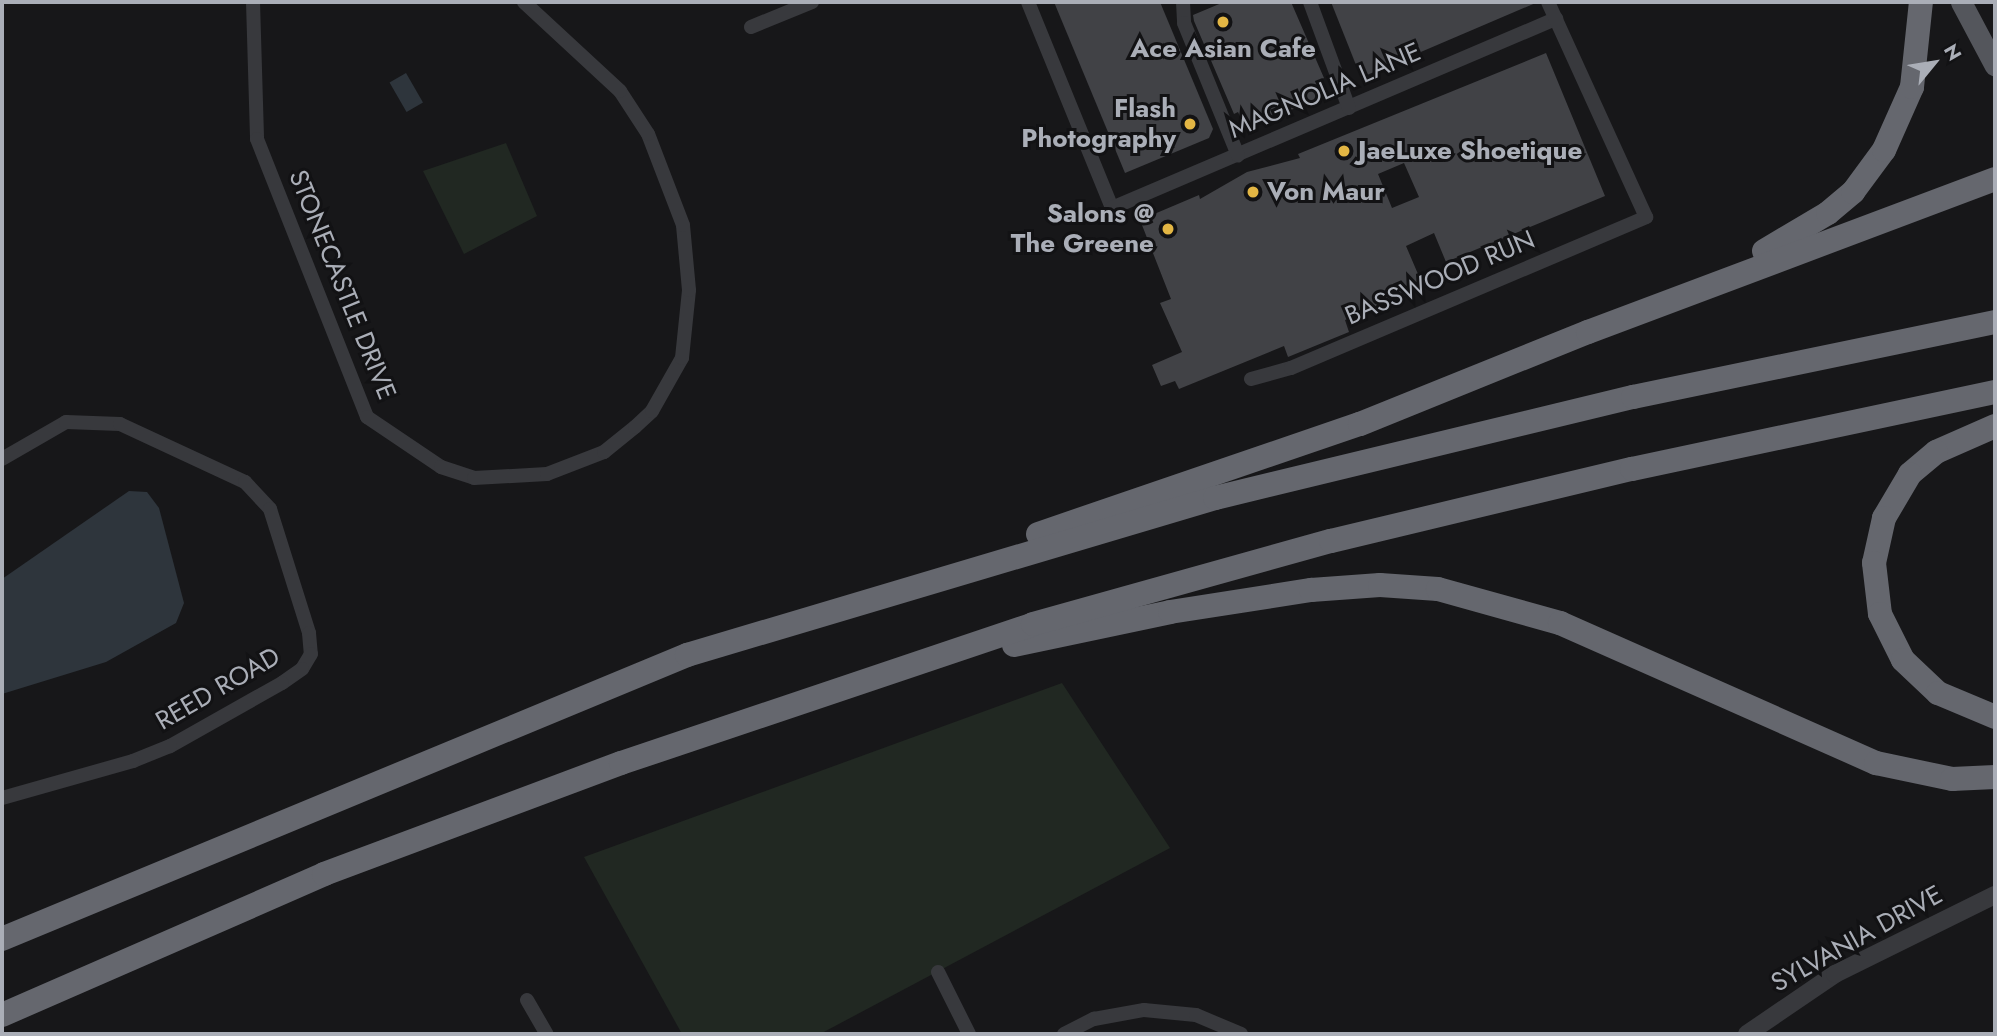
<!DOCTYPE html>
<style>
body{margin:0}
#map{position:relative;width:1997px;height:1036px;overflow:hidden;background:#171719;font-family:Jost,sans-serif}
div>[style]{position:absolute}
.green>*{inset:0;background:#212822}
.water>*{inset:0;background:#2e353c;transform-origin:0 0}
.building>*{inset:0;background:#414246}
.minor>*{height:14px;margin:-7px;padding:0 7px;transform-origin:7px;border-radius:7px;background:#38393d}
.tertiary>*{height:18px;margin:-9px;padding:0 9px;transform-origin:9px;border-radius:9px;background:#38393d}
.primary>*{height:21px;margin:-10.5px;padding:0 10.5px;transform-origin:10.5px;border-radius:10.5px;background:#54565c}
.motorway>*{height:24px;margin:-12px;padding:0 12px;transform-origin:12px;border-radius:12px;background:#65676e}
.dots>*{width:19px;height:19px;translate:-50% -50%;box-sizing:border-box;border:4px solid #121214;border-radius:50%}
span{translate:-50% -50%;white-space:nowrap;text-align:center;line-height:1.15;-webkit-text-stroke:6px #121214;paint-order:stroke}
.poi-label{font-size:26px;color:#aaaeb7;font-weight:700}
.right{translate:-100% -50%;text-align:right}
.left{translate:0 -50%;text-align:left}
.street-label{font-size:26px;color:#aaaeb7}
.frame{position:absolute;inset:0;border:4px solid #aaaeb7;pointer-events:none}
.north{position:absolute;left:1899px;top:28px;width:70px;height:70px;-webkit-text-stroke:5px #121214;paint-order:stroke;rotate:60deg;font-size:19px;font-weight:700;line-height:28px;text-align:center;color:#aaaeb7}
.north::after{content:'';display:block;margin:auto;width:24px;height:32px;background:#aaaeb7;clip-path:polygon(50% 0,100% 100%,50% 72%,0 100%)}
</style>
<div id="map">
<div class="green">
<div style="clip-path:polygon(506px 143px,537px 216px,464px 254px,423px 171px)"></div>
<div style="clip-path:polygon(1062px 683px,1170px 848px,820px 1034px,682px 1034px,584px 857px)"></div>
</div>
<div class="water">
<div style="left:406px;top:73px;width:34px;height:19px;rotate:60deg"></div>
<div style="clip-path:polygon(129px 491px,147px 492px,159px 508px,184px 603px,176px 623px,106px 662px,2px 694px,2px 579px)"></div>
</div>
<div class="building">
<div style="clip-path:polygon(1054px 2px,1160px 2px,1213px 129px,1209px 138px,1125px 173px)"></div>
<div style="clip-path:polygon(1224px 2px,1291px 2px,1324px 78px,1318px 81px,1324px 96px,1246px 129px,1238px 112px,1234px 114px,1194px 21px,1193px 15px)"></div>
<div style="clip-path:polygon(1331px 2px,1538px 2px,1367px 75px,1358px 70px)"></div>
<div style="clip-path:polygon(evenodd,1546px 53px,1605px 196px,1446px 262px,1434px 233px,1406px 246px,1424px 288px,1345px 320px,1349px 332px,1288px 357px,1284px 346px,1179px 389px,1175px 381px,1161px 386px,1152px 365px,1182px 352px,1160px 303px,1171px 299px,1140px 220px,1199px 195px,1200px 199px,1247px 172px,1300px 158px,1298px 154px,1546px 53px,1404px 163px,1419px 197px,1392px 208px,1378px 174px,1404px 163px)"></div>
</div>
<div class="minor">
<div style="left:253px;top:2px;width:137px;rotate:88.3deg"></div>
<div style="left:257px;top:139px;width:299px;rotate:68.4deg"></div>
<div style="left:367px;top:417px;width:89px;rotate:34deg"></div>
<div style="left:441px;top:467px;width:35px;rotate:18deg"></div>
<div style="left:474px;top:478px;width:73px;rotate:-3.1deg"></div>
<div style="left:547px;top:474px;width:61px;rotate:-21.1deg"></div>
<div style="left:604px;top:452px;width:40px;rotate:-39deg"></div>
<div style="left:635px;top:427px;width:23px;rotate:-43deg"></div>
<div style="left:652px;top:411px;width:61px;rotate:-60.5deg"></div>
<div style="left:682px;top:358px;width:68px;rotate:-84.1deg"></div>
<div style="left:689px;top:290px;width:65px;rotate:-95.3deg"></div>
<div style="left:683px;top:225px;width:97px;rotate:-111deg"></div>
<div style="left:648px;top:134px;width:51px;rotate:-123.1deg"></div>
<div style="left:620px;top:91px;width:131px;rotate:-137.2deg"></div>
<div style="left:1028px;top:2px;width:222px;rotate:67.8deg"></div>
<div style="left:1112px;top:208px;width:483px;rotate:-23.1deg"></div>
<div style="left:1183px;top:2px;width:21px;rotate:87deg"></div>
<div style="left:1184px;top:23px;width:143px;rotate:67.8deg"></div>
<div style="left:1310px;top:2px;width:113px;rotate:69.8deg"></div>
<div style="left:751px;top:27px;width:66px;rotate:-22.3deg"></div>
<div style="left:1251px;top:379px;width:41px;rotate:-15.4deg"></div>
<div style="left:1291px;top:368px;width:386px;rotate:-23deg"></div>
<div style="left:1646px;top:217px;width:236px;rotate:-114.5deg"></div>
<div style="left:2px;top:459px;width:74px;rotate:-30deg"></div>
<div style="left:66px;top:422px;width:54px;rotate:2.1deg"></div>
<div style="left:120px;top:424px;width:138px;rotate:24.9deg"></div>
<div style="left:245px;top:482px;width:37px;rotate:47deg"></div>
<div style="left:270px;top:509px;width:130px;rotate:72.5deg"></div>
<div style="left:309px;top:633px;width:21px;rotate:85deg"></div>
<div style="left:311px;top:654px;width:17px;rotate:121deg"></div>
<div style="left:302px;top:669px;width:24px;rotate:145deg"></div>
<div style="left:282px;top:683px;width:129px;rotate:150.6deg"></div>
<div style="left:170px;top:746px;width:40px;rotate:158deg"></div>
<div style="left:133px;top:761px;width:136px;rotate:164.2deg"></div>
<div style="left:938px;top:972px;width:69px;rotate:63.4deg"></div>
<div style="left:527px;top:1000px;width:39px;rotate:60deg"></div>
<div style="left:1064px;top:1034px;width:34px;rotate:-27deg"></div>
<div style="left:1094px;top:1019px;width:51px;rotate:-10.2deg"></div>
<div style="left:1144px;top:1010px;width:52px;rotate:5.5deg"></div>
<div style="left:1196px;top:1015px;width:49px;rotate:22.9deg"></div>
</div>
<div class="tertiary">
<div style="left:1747px;top:1034px;width:107px;rotate:-34.3deg"></div>
<div style="left:1835px;top:974px;width:178px;rotate:-26.3deg"></div>
</div>
<div class="primary">
<div style="left:1961px;top:2px;width:72px;rotate:62deg"></div>
</div>
<div class="motorway">
<div style="left:1764px;top:251px;width:74px;rotate:-30.7deg"></div>
<div style="left:1828px;top:213px;width:33px;rotate:-40deg"></div>
<div style="left:1853px;top:192px;width:52px;rotate:-53.6deg"></div>
<div style="left:1884px;top:150px;width:69px;rotate:-66deg"></div>
<div style="left:1912px;top:87px;width:85px;rotate:-84deg"></div>
<div style="left:1995px;top:426px;width:64px;rotate:156.2deg"></div>
<div style="left:1936px;top:452px;width:34px;rotate:140deg"></div>
<div style="left:1910px;top:474px;width:51px;rotate:120.6deg"></div>
<div style="left:1884px;top:518px;width:46px;rotate:102.5deg"></div>
<div style="left:1874px;top:563px;width:51px;rotate:83.3deg"></div>
<div style="left:1880px;top:614px;width:51px;rotate:63.4deg"></div>
<div style="left:1903px;top:660px;width:48px;rotate:43.3deg"></div>
<div style="left:1938px;top:693px;width:62px;rotate:22.8deg"></div>
<div style="left:1038px;top:534px;width:340px;rotate:-18.9deg"></div>
<div style="left:1360px;top:424px;width:246px;rotate:-22deg"></div>
<div style="left:1588px;top:332px;width:435px;rotate:-20.6deg"></div>
<div style="left:1014px;top:645px;width:159px;rotate:-11.9deg"></div>
<div style="left:1170px;top:612px;width:143px;rotate:-8.9deg"></div>
<div style="left:1311px;top:590px;width:69px;rotate:-4.1deg"></div>
<div style="left:1380px;top:585px;width:58px;rotate:3.9deg"></div>
<div style="left:1438px;top:589px;width:127px;rotate:15.6deg"></div>
<div style="left:1560px;top:623px;width:346px;rotate:23.9deg"></div>
<div style="left:1876px;top:763px;width:78px;rotate:11.9deg"></div>
<div style="left:1952px;top:779px;width:43px;rotate:-2.7deg"></div>
<div style="left:2px;top:939px;width:742px;rotate:-22.52deg"></div>
<div style="left:687px;top:655px;width:551px;rotate:-16.56deg"></div>
<div style="left:1215px;top:498px;width:430px;rotate:-13.6deg"></div>
<div style="left:1633px;top:397px;width:370px;rotate:-11.7deg"></div>
<div style="left:2px;top:1015px;width:352px;rotate:-23.6deg"></div>
<div style="left:324px;top:874px;width:317px;rotate:-20.5deg"></div>
<div style="left:621px;top:763px;width:435px;rotate:-18.6deg"></div>
<div style="left:1033px;top:624px;width:309px;rotate:-15.6deg"></div>
<div style="left:1331px;top:541px;width:309px;rotate:-13.5deg"></div>
<div style="left:1632px;top:469px;width:371px;rotate:-12deg"></div>
</div>
<div class="dots">
<div style="left:1223px;top:22px;background:#e3b644"></div>
<div style="left:1190px;top:124px;background:#e3b644"></div>
<div style="left:1344px;top:151px;background:#e3b644"></div>
<div style="left:1253px;top:192px;background:#e3b644"></div>
<div style="left:1168px;top:229px;background:#e3b644"></div>
</div>
<div class="poi-label">
<span style="left:1223px;top:49px">Ace Asian Cafe</span>
<span class="right" style="left:1176px;top:124px">Flash<br>Photography</span>
<span class="left" style="left:1358px;top:151px">JaeLuxe Shoetique</span>
<span class="left" style="left:1267px;top:192px">Von Maur</span>
<span class="right" style="left:1154px;top:229px">Salons @<br>The Greene</span>
</div>
<div class="street-label">
<span style="left:1325px;top:91px;rotate:-23deg">MAGNOLIA LANE</span>
<span style="left:1440px;top:278px;rotate:-23deg">BASSWOOD RUN</span>
<span style="left:342px;top:285px;rotate:68deg">STONECASTLE DRIVE</span>
<span style="left:218px;top:689px;rotate:-30deg">REED ROAD</span>
<span style="left:1857px;top:939px;rotate:-29deg">SYLVANIA DRIVE</span>
</div>
<div class="frame"></div>
<div class="north">N</div>
</div>
